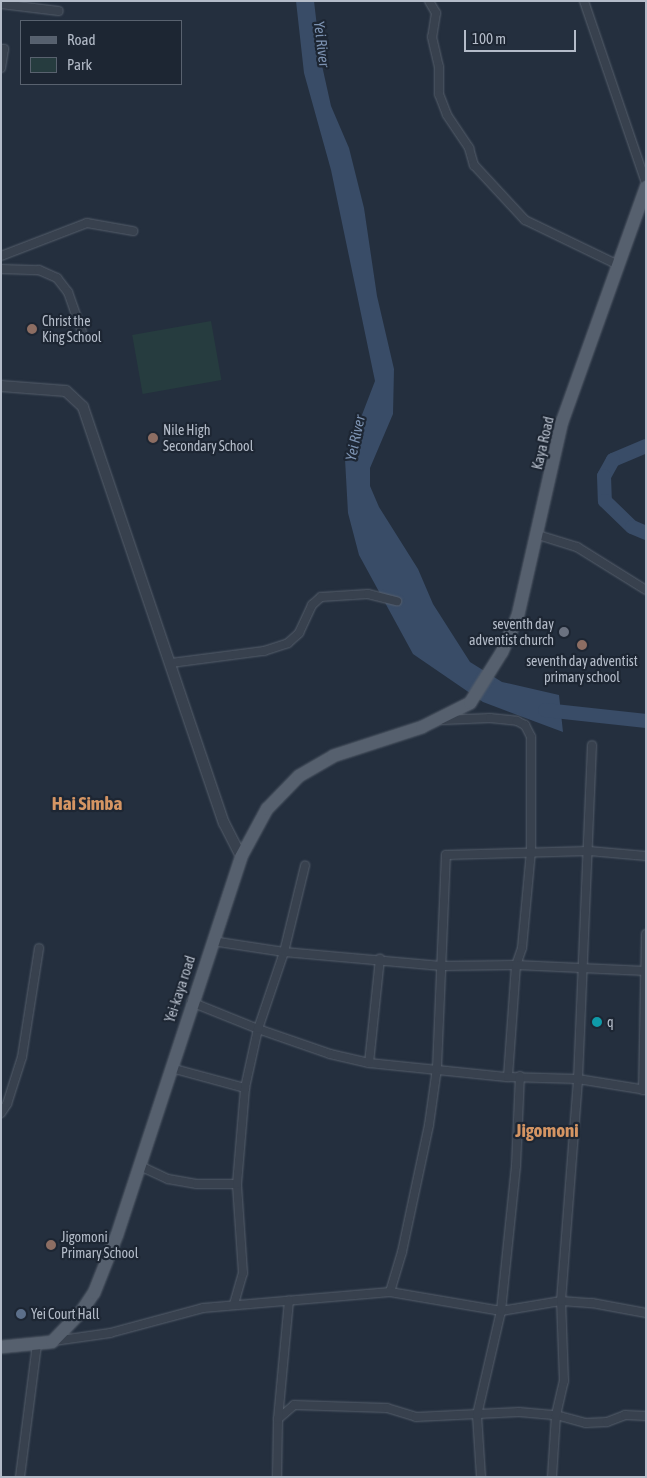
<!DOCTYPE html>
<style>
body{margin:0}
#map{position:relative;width:647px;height:1478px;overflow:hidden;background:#242f3e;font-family:"Asap Condensed",sans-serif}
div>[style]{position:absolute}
.green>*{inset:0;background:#263c3f;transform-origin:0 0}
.water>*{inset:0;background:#394c67}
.river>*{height:14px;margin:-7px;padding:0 7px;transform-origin:7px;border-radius:7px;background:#394c67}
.roads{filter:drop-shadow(0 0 1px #565f6c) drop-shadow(0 0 1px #565f6c)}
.minor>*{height:8px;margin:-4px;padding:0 4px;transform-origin:4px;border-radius:4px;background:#38414e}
.tertiary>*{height:10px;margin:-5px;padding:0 5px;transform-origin:5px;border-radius:5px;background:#38414e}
.primary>*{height:12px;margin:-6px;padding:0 6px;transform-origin:6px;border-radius:6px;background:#56606e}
.dots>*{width:14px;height:14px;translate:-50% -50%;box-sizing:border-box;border:2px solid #1d2633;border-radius:50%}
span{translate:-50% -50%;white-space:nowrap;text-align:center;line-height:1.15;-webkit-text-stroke:4.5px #1d2633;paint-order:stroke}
.poi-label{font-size:14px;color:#b4bcc9}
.left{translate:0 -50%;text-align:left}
.right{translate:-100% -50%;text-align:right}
.street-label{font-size:14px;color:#b4bcc9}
.water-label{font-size:15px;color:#7c92b1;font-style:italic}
.district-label{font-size:19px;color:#d59563;font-weight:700}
.frame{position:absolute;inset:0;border:2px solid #b4bcc9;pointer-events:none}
.legend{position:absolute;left:20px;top:20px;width:162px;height:65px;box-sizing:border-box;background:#1d2633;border:1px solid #59626f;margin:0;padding:6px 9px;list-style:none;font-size:15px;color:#b4bcc9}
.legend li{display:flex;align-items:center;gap:10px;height:25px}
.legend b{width:25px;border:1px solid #59626f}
.scale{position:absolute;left:464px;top:30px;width:112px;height:22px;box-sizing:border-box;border:2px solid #b4bcc9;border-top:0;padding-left:6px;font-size:15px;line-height:18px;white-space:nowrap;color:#b4bcc9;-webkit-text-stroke:4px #1d2633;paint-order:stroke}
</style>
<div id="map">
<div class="green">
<div style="left:211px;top:321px;width:60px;height:80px;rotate:80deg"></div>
</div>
<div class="water">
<div style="clip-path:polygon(296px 1px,314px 1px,321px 61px,331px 106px,349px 148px,364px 208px,377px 296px,394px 369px,393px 414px,370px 468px,370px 486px,379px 507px,418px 569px,433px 604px,470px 662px,502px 682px,559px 695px,563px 732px,483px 702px,413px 654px,359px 555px,348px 513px,345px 459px,375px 381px,331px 170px,304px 73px)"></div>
</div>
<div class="river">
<div style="left:646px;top:446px;width:36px;rotate:157deg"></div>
<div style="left:613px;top:460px;width:18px;rotate:119deg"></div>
<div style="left:604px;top:476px;width:25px;rotate:88deg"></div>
<div style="left:605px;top:501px;width:37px;rotate:44deg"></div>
<div style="left:632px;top:527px;width:15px;rotate:23deg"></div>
<div style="left:545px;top:710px;width:102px;rotate:6.2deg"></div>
</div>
<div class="roads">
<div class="minor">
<div style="left:429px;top:1px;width:14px;rotate:60deg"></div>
<div style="left:436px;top:13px;width:24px;rotate:99deg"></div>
<div style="left:432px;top:37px;width:31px;rotate:77deg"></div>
<div style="left:439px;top:67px;width:27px;rotate:90deg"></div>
<div style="left:439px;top:94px;width:22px;rotate:69deg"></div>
<div style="left:447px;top:115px;width:40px;rotate:56deg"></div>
<div style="left:469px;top:148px;width:18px;rotate:74deg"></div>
<div style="left:474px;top:165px;width:75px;rotate:47.2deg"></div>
<div style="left:525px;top:220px;width:101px;rotate:25.8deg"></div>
<div style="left:584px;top:1px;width:192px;rotate:71.2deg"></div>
<div style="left:1px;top:4px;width:58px;rotate:6.9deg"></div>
<div style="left:1px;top:49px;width:3px"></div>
<div style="left:4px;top:49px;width:19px;rotate:99deg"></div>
<div style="left:1px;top:256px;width:92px;rotate:-21deg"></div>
<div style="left:87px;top:223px;width:47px;rotate:9.9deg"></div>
<div style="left:1px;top:269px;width:38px;rotate:2deg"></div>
<div style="left:39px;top:270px;width:20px;rotate:24deg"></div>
<div style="left:57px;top:278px;width:18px;rotate:52deg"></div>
<div style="left:68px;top:292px;width:42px;rotate:70.7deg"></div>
<div style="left:538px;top:535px;width:41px;rotate:17.1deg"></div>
<div style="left:577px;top:547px;width:81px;rotate:31.9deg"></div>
<div style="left:171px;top:663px;width:94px;rotate:-7.4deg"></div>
<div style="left:264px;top:651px;width:25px;rotate:-18deg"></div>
<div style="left:288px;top:643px;width:15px;rotate:-42deg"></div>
<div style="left:299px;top:633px;width:31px;rotate:-65deg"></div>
<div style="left:312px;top:605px;width:12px;rotate:-42deg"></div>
<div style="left:321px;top:597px;width:47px;rotate:-3.7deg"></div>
<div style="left:368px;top:594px;width:30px;rotate:14deg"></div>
<div style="left:443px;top:720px;width:47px;rotate:-2.4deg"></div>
<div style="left:490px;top:718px;width:27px;rotate:6deg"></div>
<div style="left:517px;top:721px;width:9px;rotate:27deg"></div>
<div style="left:525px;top:725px;width:13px;rotate:63deg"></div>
<div style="left:531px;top:737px;width:114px;rotate:90deg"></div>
<div style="left:531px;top:851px;width:97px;rotate:95.3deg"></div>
<div style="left:522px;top:948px;width:18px;rotate:109deg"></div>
<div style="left:516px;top:965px;width:112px;rotate:94.1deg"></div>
<div style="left:212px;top:941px;width:73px;rotate:8.7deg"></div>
<div style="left:284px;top:952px;width:158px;rotate:5.1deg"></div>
<div style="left:441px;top:966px;width:75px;rotate:-0.8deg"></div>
<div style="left:516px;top:965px;width:130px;rotate:2.6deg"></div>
<div style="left:191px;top:1002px;width:72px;rotate:21.9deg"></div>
<div style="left:258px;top:1029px;width:76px;rotate:19.1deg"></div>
<div style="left:330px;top:1054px;width:40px;rotate:13deg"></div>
<div style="left:369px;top:1063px;width:140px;rotate:5.8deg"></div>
<div style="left:508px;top:1077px;width:70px;rotate:1.6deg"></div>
<div style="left:578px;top:1079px;width:69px;rotate:9.2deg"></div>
<div style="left:369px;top:1063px;width:105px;rotate:-84deg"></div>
<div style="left:171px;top:1068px;width:77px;rotate:15.1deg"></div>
<div style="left:643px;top:1090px;width:156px;rotate:-88.9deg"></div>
<div style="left:1px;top:1113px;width:11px;rotate:-56deg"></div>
<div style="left:7px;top:1104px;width:49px;rotate:-72.3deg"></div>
<div style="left:22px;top:1057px;width:110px;rotate:-81.1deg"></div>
<div style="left:140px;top:1166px;width:31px;rotate:25deg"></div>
<div style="left:168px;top:1179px;width:29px;rotate:10deg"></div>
<div style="left:197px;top:1184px;width:40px"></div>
<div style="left:390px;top:1292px;width:42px;rotate:-73.3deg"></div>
<div style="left:402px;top:1252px;width:130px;rotate:-78deg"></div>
<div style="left:429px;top:1125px;width:58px;rotate:-82deg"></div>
<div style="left:437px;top:1068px;width:213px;rotate:-87.6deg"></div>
<div style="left:446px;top:855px;width:143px;rotate:-1.6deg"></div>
<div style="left:589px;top:851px;width:57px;rotate:5deg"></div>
<div style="left:234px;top:1304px;width:32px;rotate:-74deg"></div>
<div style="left:243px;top:1273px;width:89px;rotate:-93.9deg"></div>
<div style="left:237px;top:1184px;width:96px;rotate:-85.2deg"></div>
<div style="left:245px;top:1088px;width:60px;rotate:-77.6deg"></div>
<div style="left:258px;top:1029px;width:81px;rotate:-71.3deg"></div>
<div style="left:284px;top:952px;width:89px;rotate:-76.3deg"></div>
<div style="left:54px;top:1341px;width:57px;rotate:-8.1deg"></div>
<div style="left:110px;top:1333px;width:96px;rotate:-15deg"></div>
<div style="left:203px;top:1308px;width:188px;rotate:-4.9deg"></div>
<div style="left:390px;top:1292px;width:113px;rotate:9.7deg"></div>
<div style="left:501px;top:1311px;width:61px;rotate:-9.5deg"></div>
<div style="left:561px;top:1301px;width:31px;rotate:4deg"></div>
<div style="left:592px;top:1303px;width:55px;rotate:10.5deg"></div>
<div style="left:278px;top:1419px;width:21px;rotate:-41deg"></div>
<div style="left:294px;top:1405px;width:93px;rotate:1.8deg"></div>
<div style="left:387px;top:1408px;width:30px;rotate:17deg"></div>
<div style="left:416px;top:1417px;width:103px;rotate:-2.8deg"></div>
<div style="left:519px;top:1412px;width:37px;rotate:5deg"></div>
<div style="left:556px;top:1415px;width:31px;rotate:15deg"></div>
<div style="left:586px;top:1423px;width:21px;rotate:-3deg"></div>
<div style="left:607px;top:1422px;width:19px;rotate:-21deg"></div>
<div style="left:625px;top:1415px;width:21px;rotate:3deg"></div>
<div style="left:20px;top:1477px;width:134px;rotate:-82.7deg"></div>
<div style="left:277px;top:1477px;width:58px;rotate:-89deg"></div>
<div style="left:278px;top:1419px;width:119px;rotate:-84.7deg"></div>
<div style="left:481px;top:1477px;width:62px;rotate:-93.7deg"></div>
<div style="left:477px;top:1415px;width:107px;rotate:-77deg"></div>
<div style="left:501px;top:1311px;width:146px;rotate:-84.1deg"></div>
<div style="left:516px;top:1166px;width:90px;rotate:-87.5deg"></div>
<div style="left:552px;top:1477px;width:62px;rotate:-86.3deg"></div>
<div style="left:556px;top:1415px;width:35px;rotate:-77deg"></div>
<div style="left:564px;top:1381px;width:80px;rotate:-92.1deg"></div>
<div style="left:561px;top:1301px;width:223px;rotate:-85.6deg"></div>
<div style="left:578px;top:1079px;width:334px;rotate:-87.6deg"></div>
</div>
<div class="tertiary">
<div style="left:1px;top:386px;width:65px;rotate:4.4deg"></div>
<div style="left:66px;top:391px;width:23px;rotate:43deg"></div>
<div style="left:83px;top:407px;width:439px;rotate:71.3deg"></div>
<div style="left:224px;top:823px;width:38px;rotate:63deg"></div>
</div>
<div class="primary">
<div style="left:1px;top:1347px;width:51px;rotate:-5.6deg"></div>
<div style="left:52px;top:1342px;width:42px;rotate:-46deg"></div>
<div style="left:81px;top:1312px;width:23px;rotate:-56deg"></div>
<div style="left:94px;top:1293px;width:62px;rotate:-68.4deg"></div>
<div style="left:117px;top:1235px;width:398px;rotate:-71.8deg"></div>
<div style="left:241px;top:857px;width:55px;rotate:-61.6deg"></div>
<div style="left:267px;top:809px;width:46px;rotate:-45.9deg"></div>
<div style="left:299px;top:776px;width:39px;rotate:-30deg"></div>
<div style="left:333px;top:756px;width:94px;rotate:-18deg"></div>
<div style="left:422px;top:727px;width:54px;rotate:-26.6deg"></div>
<div style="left:470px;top:703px;width:60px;rotate:-57.9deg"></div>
<div style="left:502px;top:652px;width:40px;rotate:-66.6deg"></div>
<div style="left:518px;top:615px;width:198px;rotate:-77.2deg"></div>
<div style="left:562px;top:422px;width:250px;rotate:-70.3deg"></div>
</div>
</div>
<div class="dots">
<div style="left:32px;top:329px;background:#8d6e63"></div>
<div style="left:153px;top:438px;background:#8d6e63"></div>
<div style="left:564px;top:632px;background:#6b7280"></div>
<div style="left:582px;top:645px;background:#8d6e63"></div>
<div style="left:597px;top:1022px;background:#0f9aa8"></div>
<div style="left:51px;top:1245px;background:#8d6e63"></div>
<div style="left:21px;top:1314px;background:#5c6f8a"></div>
</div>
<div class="poi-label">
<span class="left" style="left:42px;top:329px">Christ the<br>King School</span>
<span class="left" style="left:163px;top:438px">Nile High<br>Secondary School</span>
<span class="right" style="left:554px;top:632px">seventh day<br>adventist church</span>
<span style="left:582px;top:669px">seventh day adventist<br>primary school</span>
<span class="left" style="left:607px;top:1022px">q</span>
<span class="left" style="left:61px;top:1245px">Jigomoni<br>Primary School</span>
<span class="left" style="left:31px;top:1314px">Yei Court Hall</span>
</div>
<div class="street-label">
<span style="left:543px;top:443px;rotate:-77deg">Kaya Road</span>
<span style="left:180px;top:989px;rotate:-72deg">Yei-kaya road</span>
</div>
<div class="water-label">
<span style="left:322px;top:44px;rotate:83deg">Yei River</span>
<span style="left:355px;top:438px;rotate:-78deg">Yei River</span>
</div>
<div class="district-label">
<span style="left:87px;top:804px">Hai Simba</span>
<span style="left:547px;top:1131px">Jigomoni</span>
</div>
<div class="frame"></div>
<ul class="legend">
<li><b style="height:6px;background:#56606e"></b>Road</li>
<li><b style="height:14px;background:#263c3f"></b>Park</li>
</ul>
<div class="scale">100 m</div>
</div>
